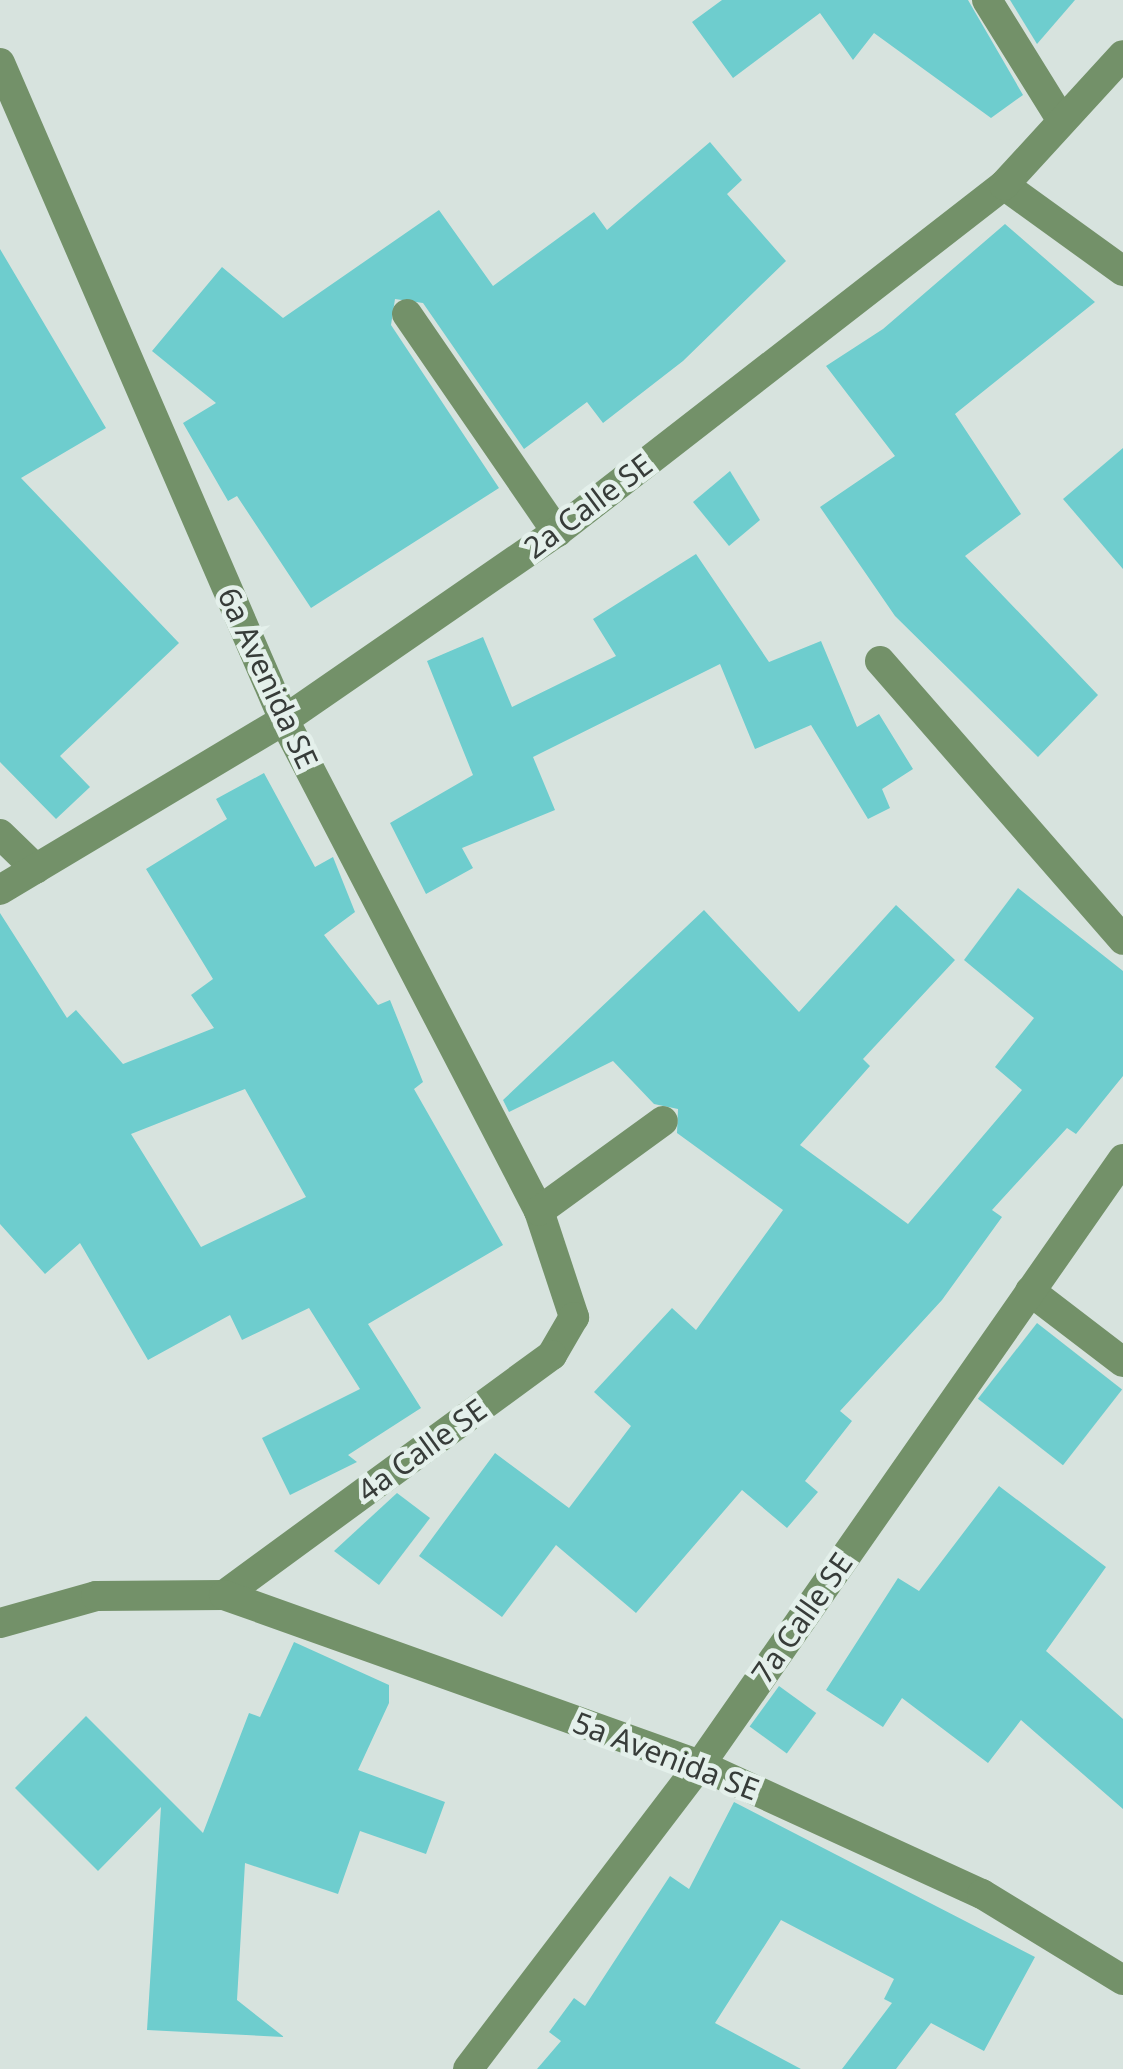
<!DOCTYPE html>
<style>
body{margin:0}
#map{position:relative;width:1123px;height:2069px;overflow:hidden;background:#d7e3de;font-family:"Noto Sans",sans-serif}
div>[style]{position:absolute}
.building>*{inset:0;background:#6ecdce;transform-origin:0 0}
.minor>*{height:30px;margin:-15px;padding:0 15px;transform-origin:15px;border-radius:15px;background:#739169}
span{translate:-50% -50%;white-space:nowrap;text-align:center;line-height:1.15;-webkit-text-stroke:9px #e4f0eb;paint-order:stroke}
.street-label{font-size:30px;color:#373c39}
</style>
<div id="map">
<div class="building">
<div style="clip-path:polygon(722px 0,968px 0,1023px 95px,991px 118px,874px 33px,853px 60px,820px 13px,733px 78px,692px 22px)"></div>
<div style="clip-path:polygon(1010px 0,1075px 0,1037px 44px)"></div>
<div style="clip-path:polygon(710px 142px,742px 180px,727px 194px,786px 261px,683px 361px,603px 423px,587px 402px,524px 449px,423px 303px,395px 299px,391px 325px,499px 488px,311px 608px,237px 496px,228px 501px,183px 423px,216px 403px,152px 351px,222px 267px,283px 318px,439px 210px,493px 286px,594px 212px,607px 230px)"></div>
<div style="clip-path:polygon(1005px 224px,1095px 302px,955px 414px,1021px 514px,965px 556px,1098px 695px,1038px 757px,895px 616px,820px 507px,895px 456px,826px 366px,883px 329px)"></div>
<div style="clip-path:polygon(0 249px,106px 428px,21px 478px,179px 643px,60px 756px,90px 787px,56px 819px,0 762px)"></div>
<div style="clip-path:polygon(1123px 448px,1123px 569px,1063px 499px)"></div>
<div style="clip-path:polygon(730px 471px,760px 520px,729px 546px,693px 502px)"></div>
<div style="clip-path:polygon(696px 554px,769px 662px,821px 641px,857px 727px,879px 714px,913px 769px,882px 789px,890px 808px,868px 819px,811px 725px,755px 749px,720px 664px,533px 757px,555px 810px,462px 848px,473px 868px,426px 894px,390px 823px,473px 775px,427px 661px,483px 637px,512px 707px,616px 656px,593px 619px)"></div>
<div style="clip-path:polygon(evenodd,264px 773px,315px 867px,333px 857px,355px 912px,324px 935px,378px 1005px,390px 1000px,423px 1082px,414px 1089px,503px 1245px,368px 1324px,421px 1408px,348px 1455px,357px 1462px,290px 1495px,262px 1438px,360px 1389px,309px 1308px,242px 1340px,230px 1315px,148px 1360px,80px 1243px,45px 1274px,0 1224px,0 913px,67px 1018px,76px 1010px,123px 1064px,214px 1028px,191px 995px,213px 979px,146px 869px,227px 819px,216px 799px,264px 773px,245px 1089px,306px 1197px,201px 1247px,131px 1134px,245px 1089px)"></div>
<div style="clip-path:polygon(1018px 888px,1123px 971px,1123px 1076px,1076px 1134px,1067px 1128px,992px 1210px,1002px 1217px,942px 1300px,840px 1411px,852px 1421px,805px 1481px,818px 1492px,787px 1528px,742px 1490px,636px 1613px,556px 1545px,502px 1617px,419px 1556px,495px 1453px,569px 1508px,631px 1426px,594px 1392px,672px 1308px,696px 1330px,783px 1210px,677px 1133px,678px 1109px,654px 1104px,613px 1061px,509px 1112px,503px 1100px,704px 910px,799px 1012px,896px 905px,955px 960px,863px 1059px,870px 1066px,800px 1145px,908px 1224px,1022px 1090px,995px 1067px,1034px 1018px,964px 960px)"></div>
<div style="left:1037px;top:1323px;width:108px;height:96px;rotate:38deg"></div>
<div style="clip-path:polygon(999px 1486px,1106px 1567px,1046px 1651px,1123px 1719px,1123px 1809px,1021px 1720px,988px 1763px,902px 1698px,883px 1727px,826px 1690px,898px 1578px,919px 1591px)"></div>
<div style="clip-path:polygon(397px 1493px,430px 1518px,379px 1585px,334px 1551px)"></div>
<div style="clip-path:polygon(294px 1642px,389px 1685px,389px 1703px,358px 1770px,445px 1802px,426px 1854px,360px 1831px,338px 1894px,245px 1863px,237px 2000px,284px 2037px,147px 2030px,161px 1807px,98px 1871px,15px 1788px,86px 1716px,203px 1833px,249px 1713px,260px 1717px)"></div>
<div style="left:779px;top:1686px;width:46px;height:50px;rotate:36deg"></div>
<div style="clip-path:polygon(734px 1802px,1035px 1957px,984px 2051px,931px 2023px,896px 2069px,842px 2069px,892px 2003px,884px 1999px,894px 1979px,781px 1920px,715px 2023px,801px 2069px,537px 2069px,561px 2041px,549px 2032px,574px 1998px,585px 2006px,670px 1876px,689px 1889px)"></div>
</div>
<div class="minor">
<div style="left:987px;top:0;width:142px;rotate:58.2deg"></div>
<div style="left:0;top:63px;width:716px;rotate:66.62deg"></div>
<div style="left:284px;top:720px;width:553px;rotate:62.55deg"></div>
<div style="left:539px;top:1211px;width:112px;rotate:71.7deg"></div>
<div style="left:574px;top:1317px;width:44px;rotate:120.1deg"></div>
<div style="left:552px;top:1355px;width:406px;rotate:143.8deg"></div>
<div style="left:1004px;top:185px;width:147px;rotate:35.9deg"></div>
<div style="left:407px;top:314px;width:265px;rotate:55.5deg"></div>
<div style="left:880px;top:661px;width:370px;rotate:48.9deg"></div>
<div style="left:0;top:834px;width:50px;rotate:44.2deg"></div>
<div style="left:0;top:890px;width:331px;rotate:-30.9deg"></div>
<div style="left:284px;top:720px;width:331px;rotate:-34.6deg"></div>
<div style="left:557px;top:532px;width:566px;rotate:-37.82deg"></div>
<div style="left:1004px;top:185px;width:176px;rotate:-47.5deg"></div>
<div style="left:539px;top:1211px;width:153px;rotate:-36deg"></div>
<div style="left:1030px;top:1291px;width:117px;rotate:37.4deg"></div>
<div style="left:0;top:1623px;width:100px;rotate:-15.7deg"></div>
<div style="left:96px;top:1596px;width:128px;rotate:-0.4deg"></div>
<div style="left:224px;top:1595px;width:505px;rotate:19.65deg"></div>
<div style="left:700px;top:1765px;width:310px;rotate:24.6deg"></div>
<div style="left:982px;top:1894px;width:165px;rotate:31.4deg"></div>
<div style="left:468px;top:2069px;width:382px;rotate:-52.7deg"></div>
<div style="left:700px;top:1765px;width:739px;rotate:-55.08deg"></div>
</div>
<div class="street-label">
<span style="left:588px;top:506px;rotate:-37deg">2a Calle SE</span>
<span style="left:268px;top:678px;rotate:65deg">6a Avenida SE</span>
<span style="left:422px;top:1450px;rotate:-36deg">4a Calle SE</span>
<span style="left:802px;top:1618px;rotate:-55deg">7a Calle SE</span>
<span style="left:666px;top:1756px;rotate:21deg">5a Avenida SE</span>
</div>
</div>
